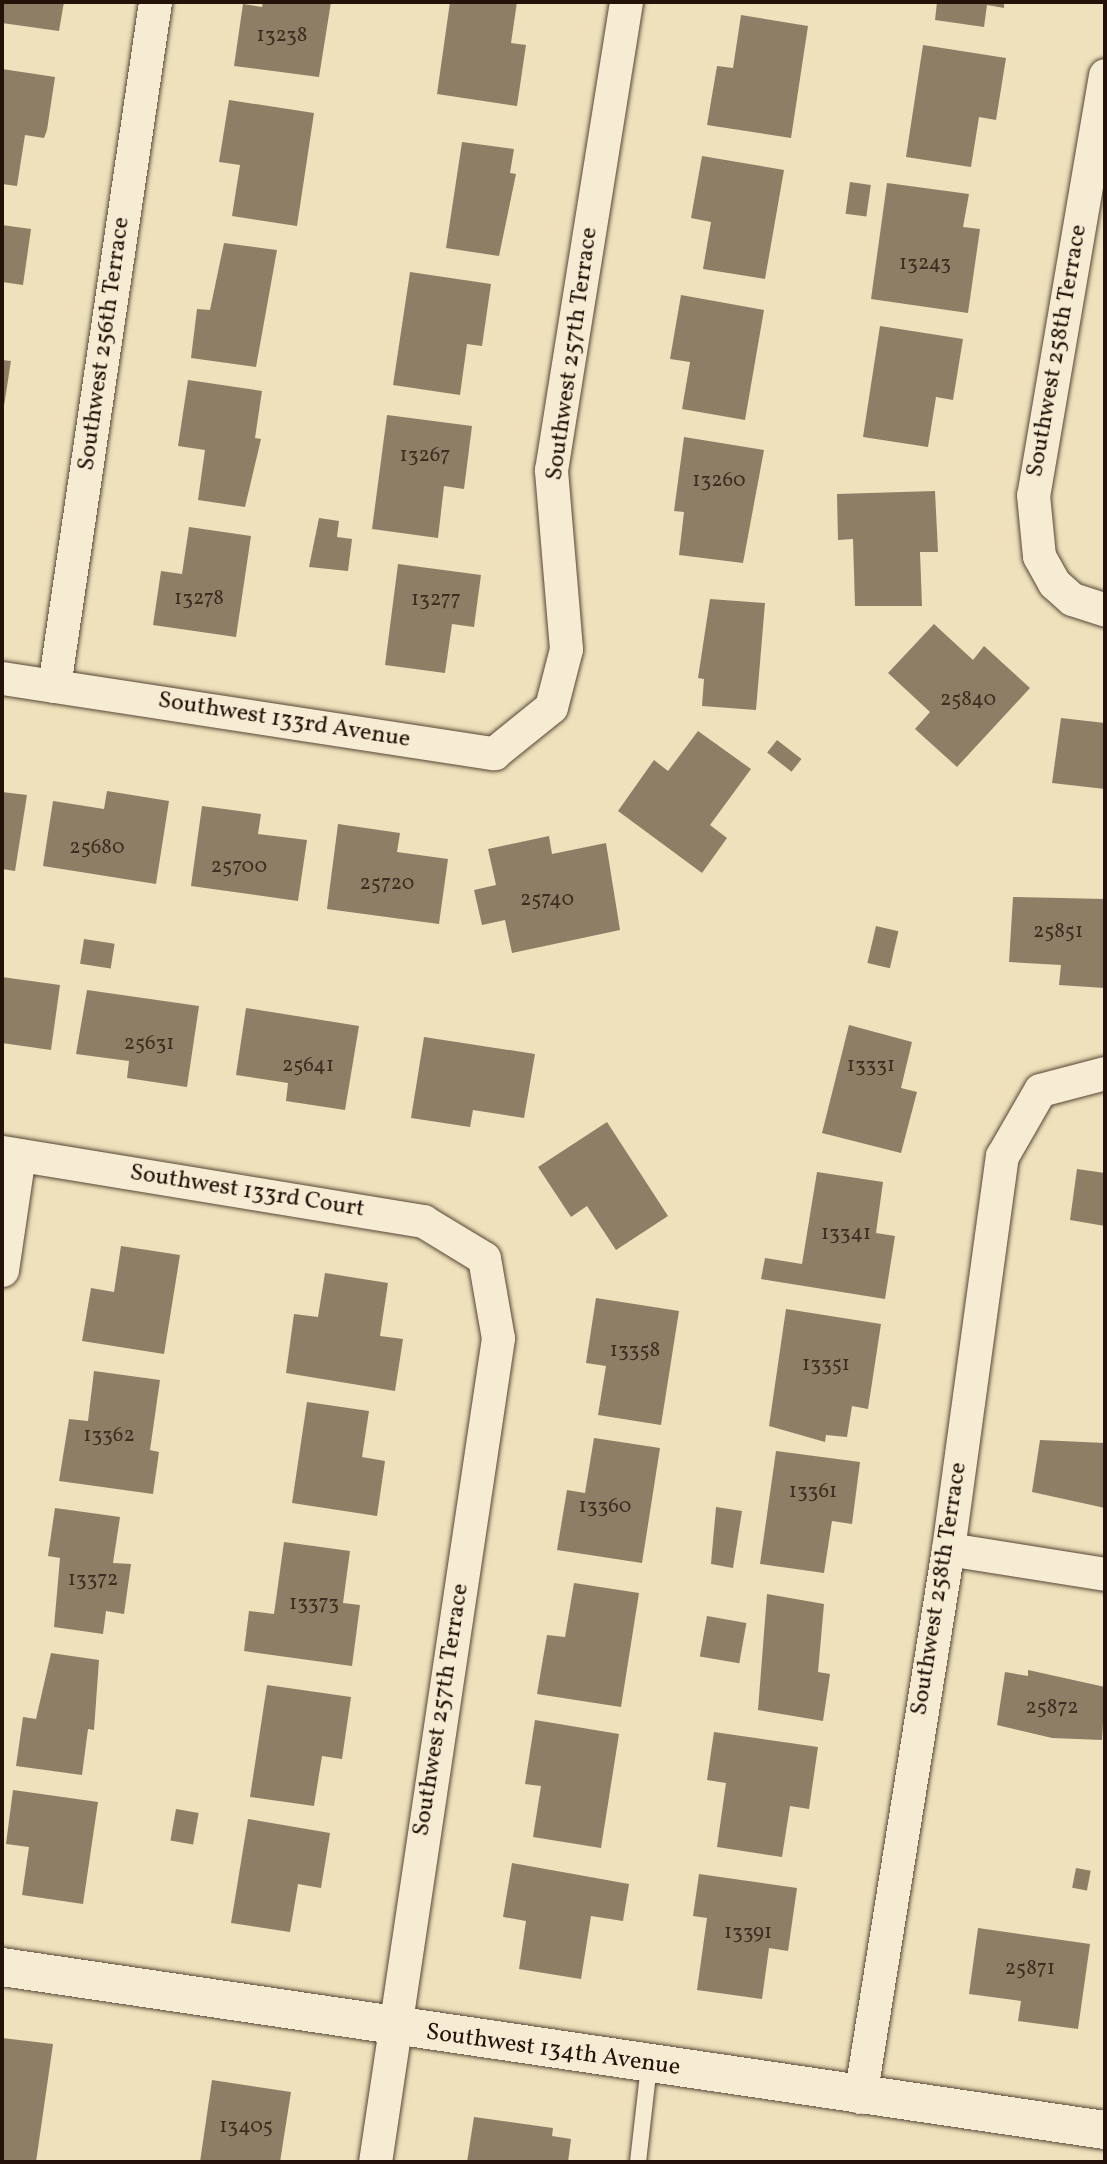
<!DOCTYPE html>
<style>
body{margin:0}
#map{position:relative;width:1107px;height:2164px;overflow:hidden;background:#efe1bb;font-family:Vollkorn,serif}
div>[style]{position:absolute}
.building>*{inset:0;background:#8e7e66;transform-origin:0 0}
.roads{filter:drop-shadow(0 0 2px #574636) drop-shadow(0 0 2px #574636)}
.service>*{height:16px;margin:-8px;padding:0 8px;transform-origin:8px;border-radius:8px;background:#f5ecd3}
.minor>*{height:33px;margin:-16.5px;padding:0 16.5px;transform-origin:16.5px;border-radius:16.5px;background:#f5ecd3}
.tertiary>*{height:38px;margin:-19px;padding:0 19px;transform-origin:19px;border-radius:19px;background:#f5ecd3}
span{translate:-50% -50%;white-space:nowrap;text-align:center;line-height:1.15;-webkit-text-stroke:5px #f5ecd3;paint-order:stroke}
.number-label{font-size:21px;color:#3e2d20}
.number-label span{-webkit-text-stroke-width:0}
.street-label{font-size:24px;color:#241209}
.frame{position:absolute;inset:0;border:4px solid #241209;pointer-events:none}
</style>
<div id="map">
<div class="building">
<div style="clip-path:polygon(2px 2px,64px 2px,59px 31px,2px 23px)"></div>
<div style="clip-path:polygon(263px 2px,331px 2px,319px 77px,234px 66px,243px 4px,262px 7px)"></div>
<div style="clip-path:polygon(450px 2px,517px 2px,511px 43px,526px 45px,517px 106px,437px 94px)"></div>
<div style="clip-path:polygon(937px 2px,1004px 2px,1004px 8px,987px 5px,984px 27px,935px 20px)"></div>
<div style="clip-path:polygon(741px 15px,808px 26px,791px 138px,707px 125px,717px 66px,733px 68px)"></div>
<div style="clip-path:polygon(923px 45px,1006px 58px,996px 120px,979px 117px,971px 167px,906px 157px)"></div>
<div style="clip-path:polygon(2px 69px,55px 77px,47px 130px,44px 138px,25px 135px,17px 186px,2px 184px)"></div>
<div style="clip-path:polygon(229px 100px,314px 113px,297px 226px,232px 216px,240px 165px,219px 162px)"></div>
<div style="clip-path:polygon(462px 142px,514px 149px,510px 173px,516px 174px,499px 256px,446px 248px)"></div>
<div style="clip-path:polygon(702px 156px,784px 170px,765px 279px,703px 269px,711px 222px,691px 218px)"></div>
<div style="left:850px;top:182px;width:21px;height:32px;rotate:8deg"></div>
<div style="clip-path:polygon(887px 183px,969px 194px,963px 227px,980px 229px,968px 313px,871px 299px)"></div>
<div style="clip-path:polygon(2px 225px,31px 229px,23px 285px,2px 282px)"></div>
<div style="clip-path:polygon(224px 243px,277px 250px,256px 367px,191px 358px,197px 309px,210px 310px)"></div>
<div style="clip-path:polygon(410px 272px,491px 284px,482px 346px,467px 344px,460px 395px,393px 385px)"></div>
<div style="clip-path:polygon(681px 295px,764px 310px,745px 420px,682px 409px,690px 362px,670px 359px)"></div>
<div style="clip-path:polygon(880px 326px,963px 339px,953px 400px,936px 397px,928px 447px,863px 437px)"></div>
<div style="clip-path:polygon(2px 360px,11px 361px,3px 412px,2px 412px)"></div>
<div style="clip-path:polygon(188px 380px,262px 391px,255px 438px,261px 439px,245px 507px,198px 500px,205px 450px,178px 446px)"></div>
<div style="clip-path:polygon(387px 415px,472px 426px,464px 489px,444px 486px,438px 538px,372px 529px)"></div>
<div style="clip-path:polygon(684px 437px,764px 450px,743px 563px,679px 555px,684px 512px,674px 511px)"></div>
<div style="clip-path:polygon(935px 491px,938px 552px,920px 552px,922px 606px,855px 606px,853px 539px,838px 540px,837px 494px)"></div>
<div style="clip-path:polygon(319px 518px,339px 521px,337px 537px,352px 539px,348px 571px,309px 567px)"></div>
<div style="clip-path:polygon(189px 527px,251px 536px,236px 637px,153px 625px,161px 571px,182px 574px)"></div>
<div style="clip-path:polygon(398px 564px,481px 575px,474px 627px,452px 624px,445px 673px,385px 665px)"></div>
<div style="clip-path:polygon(710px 599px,765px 603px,756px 710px,702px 706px,704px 679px,698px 678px)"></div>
<div style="clip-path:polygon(934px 624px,973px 660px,984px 646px,1030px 688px,957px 767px,915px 729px,930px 712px,888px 673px)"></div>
<div style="clip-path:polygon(1061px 718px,1105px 723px,1105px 789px,1052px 783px)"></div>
<div style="clip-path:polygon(698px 731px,751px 769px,710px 825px,727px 838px,702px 873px,618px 811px,654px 760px,668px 771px)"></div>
<div style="left:777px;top:740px;width:31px;height:16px;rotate:38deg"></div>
<div style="clip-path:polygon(107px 791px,169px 801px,156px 884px,43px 866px,53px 801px,104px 809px)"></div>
<div style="clip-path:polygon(2px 792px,27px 795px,15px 871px,2px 869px)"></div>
<div style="clip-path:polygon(202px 806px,261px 814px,258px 834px,307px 840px,298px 901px,191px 886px)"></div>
<div style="clip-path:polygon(338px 824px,400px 833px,397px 852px,448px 859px,439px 924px,327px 909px)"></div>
<div style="clip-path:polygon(549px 836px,552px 854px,606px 843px,620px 930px,512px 953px,505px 920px,482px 925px,474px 890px,496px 885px,488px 849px)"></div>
<div style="clip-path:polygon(1013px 897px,1105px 899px,1105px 988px,1059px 985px,1061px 965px,1009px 962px)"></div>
<div style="left:876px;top:926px;width:23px;height:38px;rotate:13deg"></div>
<div style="left:84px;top:939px;width:31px;height:25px;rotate:9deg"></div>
<div style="clip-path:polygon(2px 977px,60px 985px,51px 1050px,2px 1043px)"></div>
<div style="clip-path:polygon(87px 990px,199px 1006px,187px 1087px,127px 1078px,129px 1061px,76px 1054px)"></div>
<div style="clip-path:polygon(246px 1008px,359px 1026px,345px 1110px,286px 1101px,288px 1083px,236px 1075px)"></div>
<div style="clip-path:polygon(849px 1025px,912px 1042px,901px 1088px,917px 1092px,901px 1153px,822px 1133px)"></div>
<div style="clip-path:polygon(424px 1037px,535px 1054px,524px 1118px,473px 1110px,470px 1127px,411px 1118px)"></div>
<div style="clip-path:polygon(607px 1122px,668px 1216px,616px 1250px,587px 1206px,571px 1217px,538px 1167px)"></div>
<div style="clip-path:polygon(1077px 1169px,1105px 1173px,1105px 1226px,1070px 1220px)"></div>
<div style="clip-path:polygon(817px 1172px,883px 1182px,876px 1233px,895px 1236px,885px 1299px,761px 1279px,765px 1258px,802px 1264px)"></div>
<div style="clip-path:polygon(121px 1246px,180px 1255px,164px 1354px,82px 1341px,91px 1288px,114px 1292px)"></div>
<div style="clip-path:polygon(325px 1273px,388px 1283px,380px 1336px,403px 1339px,395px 1391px,286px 1373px,294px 1314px,318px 1317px)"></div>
<div style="clip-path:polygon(596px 1298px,679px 1311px,661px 1425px,598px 1415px,606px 1366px,586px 1363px)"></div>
<div style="clip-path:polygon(786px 1309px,881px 1324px,868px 1409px,852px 1406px,847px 1437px,826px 1435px,825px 1442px,769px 1426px)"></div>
<div style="clip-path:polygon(94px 1371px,160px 1380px,150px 1450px,159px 1452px,153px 1494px,59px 1481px,69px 1419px,88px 1421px)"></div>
<div style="clip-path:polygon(307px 1402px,369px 1411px,362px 1457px,385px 1461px,377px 1516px,292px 1503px)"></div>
<div style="clip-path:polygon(594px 1438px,660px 1448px,642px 1563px,557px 1550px,567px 1490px,585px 1493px)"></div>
<div style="clip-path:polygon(1040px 1440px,1105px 1443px,1105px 1508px,1032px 1492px)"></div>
<div style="clip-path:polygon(776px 1451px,860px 1462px,852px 1524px,832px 1521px,824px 1573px,760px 1564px)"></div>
<div style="clip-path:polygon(716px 1507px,742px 1511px,733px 1568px,711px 1564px)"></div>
<div style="clip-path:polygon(55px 1508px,120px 1517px,113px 1563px,131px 1564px,124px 1614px,106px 1611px,103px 1634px,54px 1627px,60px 1558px,48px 1556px)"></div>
<div style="clip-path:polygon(284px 1542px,350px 1551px,343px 1603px,360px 1605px,352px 1666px,244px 1651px,249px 1611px,274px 1614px)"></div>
<div style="clip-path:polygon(574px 1583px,639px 1593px,621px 1707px,537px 1694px,547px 1635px,565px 1637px)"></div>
<div style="clip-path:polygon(767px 1594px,824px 1604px,818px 1672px,830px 1674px,823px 1721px,758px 1710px)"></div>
<div style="left:707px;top:1616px;width:40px;height:41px;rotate:10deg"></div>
<div style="clip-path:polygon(51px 1653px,99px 1660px,94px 1730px,88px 1729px,82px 1775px,16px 1766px,23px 1717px,36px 1719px)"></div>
<div style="clip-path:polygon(1028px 1670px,1105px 1687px,1102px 1740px,1052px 1738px,997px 1725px,1005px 1672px,1028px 1676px)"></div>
<div style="clip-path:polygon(267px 1685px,351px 1697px,342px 1759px,322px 1756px,314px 1806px,250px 1797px)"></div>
<div style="clip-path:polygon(535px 1720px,619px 1734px,601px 1848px,533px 1837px,541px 1786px,525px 1784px)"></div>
<div style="clip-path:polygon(714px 1732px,818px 1747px,809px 1809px,790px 1806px,782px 1857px,717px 1847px,726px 1783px,707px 1780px)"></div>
<div style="clip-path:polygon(13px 1790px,98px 1802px,83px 1904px,22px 1895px,29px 1847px,6px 1844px)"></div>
<div style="left:176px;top:1809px;width:23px;height:32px;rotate:10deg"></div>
<div style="clip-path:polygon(248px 1819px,330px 1833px,321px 1888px,298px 1884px,290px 1932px,231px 1923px)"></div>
<div style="clip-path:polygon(512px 1863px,629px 1884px,623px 1921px,591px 1916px,581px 1979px,519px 1969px,526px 1921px,503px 1917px)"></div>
<div style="left:1076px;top:1868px;width:15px;height:20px;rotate:11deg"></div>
<div style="clip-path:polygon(699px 1874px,797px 1888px,788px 1951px,769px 1948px,762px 1999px,697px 1990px,707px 1918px,693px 1916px)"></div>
<div style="clip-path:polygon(978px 1928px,1090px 1944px,1078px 2029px,1018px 2021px,1021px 2001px,969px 1994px)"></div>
<div style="clip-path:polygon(2px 2038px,53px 2044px,36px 2162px,2px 2161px)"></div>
<div style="clip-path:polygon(212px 2080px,291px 2092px,280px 2162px,200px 2162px)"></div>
<div style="clip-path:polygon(474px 2117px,553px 2128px,552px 2136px,571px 2139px,568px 2162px,467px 2162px)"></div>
</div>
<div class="roads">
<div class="service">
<div style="left:638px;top:2162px;width:98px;rotate:-83.5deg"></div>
</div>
<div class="minor">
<div style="left:1105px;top:75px;width:426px;rotate:99.7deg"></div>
<div style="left:1033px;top:495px;width:61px;rotate:84.4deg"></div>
<div style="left:1039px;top:556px;width:31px;rotate:61deg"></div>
<div style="left:1054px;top:583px;width:24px;rotate:42deg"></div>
<div style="left:1072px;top:599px;width:35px;rotate:18deg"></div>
<div style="left:2px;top:678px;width:498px;rotate:8.7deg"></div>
<div style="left:494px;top:753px;width:73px;rotate:-38.9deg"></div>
<div style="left:551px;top:707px;width:60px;rotate:-75.5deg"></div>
<div style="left:566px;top:649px;width:180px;rotate:-94.8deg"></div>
<div style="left:551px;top:470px;width:474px;rotate:-80.9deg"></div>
<div style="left:54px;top:686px;width:691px;rotate:-81.6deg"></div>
<div style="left:2px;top:1152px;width:427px;rotate:9.3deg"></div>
<div style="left:423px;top:1221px;width:71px;rotate:31.2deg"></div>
<div style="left:484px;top:1258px;width:81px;rotate:80.1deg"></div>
<div style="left:498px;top:1338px;width:833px;rotate:98.49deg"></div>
<div style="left:2px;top:1270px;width:116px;rotate:-81.6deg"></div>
<div style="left:948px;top:1549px;width:159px;rotate:9deg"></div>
<div style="left:860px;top:2097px;width:555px;rotate:-80.88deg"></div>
<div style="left:948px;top:1549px;width:397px;rotate:-82.2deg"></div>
<div style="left:1002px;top:1156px;width:76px;rotate:-60.1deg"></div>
<div style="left:1040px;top:1090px;width:67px;rotate:-14.7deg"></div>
</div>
<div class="tertiary">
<div style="left:2px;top:1967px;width:1115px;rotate:8.41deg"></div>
</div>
</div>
<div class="number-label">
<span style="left:282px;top:36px">13238</span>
<span style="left:925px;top:264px">13243</span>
<span style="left:425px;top:456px">13267</span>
<span style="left:719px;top:481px">13260</span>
<span style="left:199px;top:599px">13278</span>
<span style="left:436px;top:600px">13277</span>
<span style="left:968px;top:700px">25840</span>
<span style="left:97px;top:848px">25680</span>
<span style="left:239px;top:867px">25700</span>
<span style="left:387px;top:884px">25720</span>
<span style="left:547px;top:900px">25740</span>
<span style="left:1058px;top:932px">25851</span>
<span style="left:149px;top:1044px">25631</span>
<span style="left:308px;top:1066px">25641</span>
<span style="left:871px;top:1066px">13331</span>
<span style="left:846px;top:1234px">13341</span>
<span style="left:635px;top:1351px">13358</span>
<span style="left:826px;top:1365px">13351</span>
<span style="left:109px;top:1436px">13362</span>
<span style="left:813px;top:1492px">13361</span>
<span style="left:605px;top:1507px">13360</span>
<span style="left:93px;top:1580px">13372</span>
<span style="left:314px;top:1604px">13373</span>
<span style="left:1052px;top:1708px">25872</span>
<span style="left:748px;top:1933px">13391</span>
<span style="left:1030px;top:1969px">25871</span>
<span style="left:246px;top:2127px">13405</span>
</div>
<div class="street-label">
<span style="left:105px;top:344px;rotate:-82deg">Southwest 256th Terrace</span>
<span style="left:1058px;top:351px;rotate:-80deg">Southwest 258th Terrace</span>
<span style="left:573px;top:354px;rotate:-82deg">Southwest 257th Terrace</span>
<span style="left:284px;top:721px;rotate:9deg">Southwest 133rd Avenue</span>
<span style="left:247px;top:1192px;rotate:9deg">Southwest 133rd Court</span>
<span style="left:940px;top:1589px;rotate:-81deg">Southwest 258th Terrace</span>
<span style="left:442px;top:1710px;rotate:-81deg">Southwest 257th Terrace</span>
<span style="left:553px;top:2051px;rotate:8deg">Southwest 134th Avenue</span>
</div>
<div class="frame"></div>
</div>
